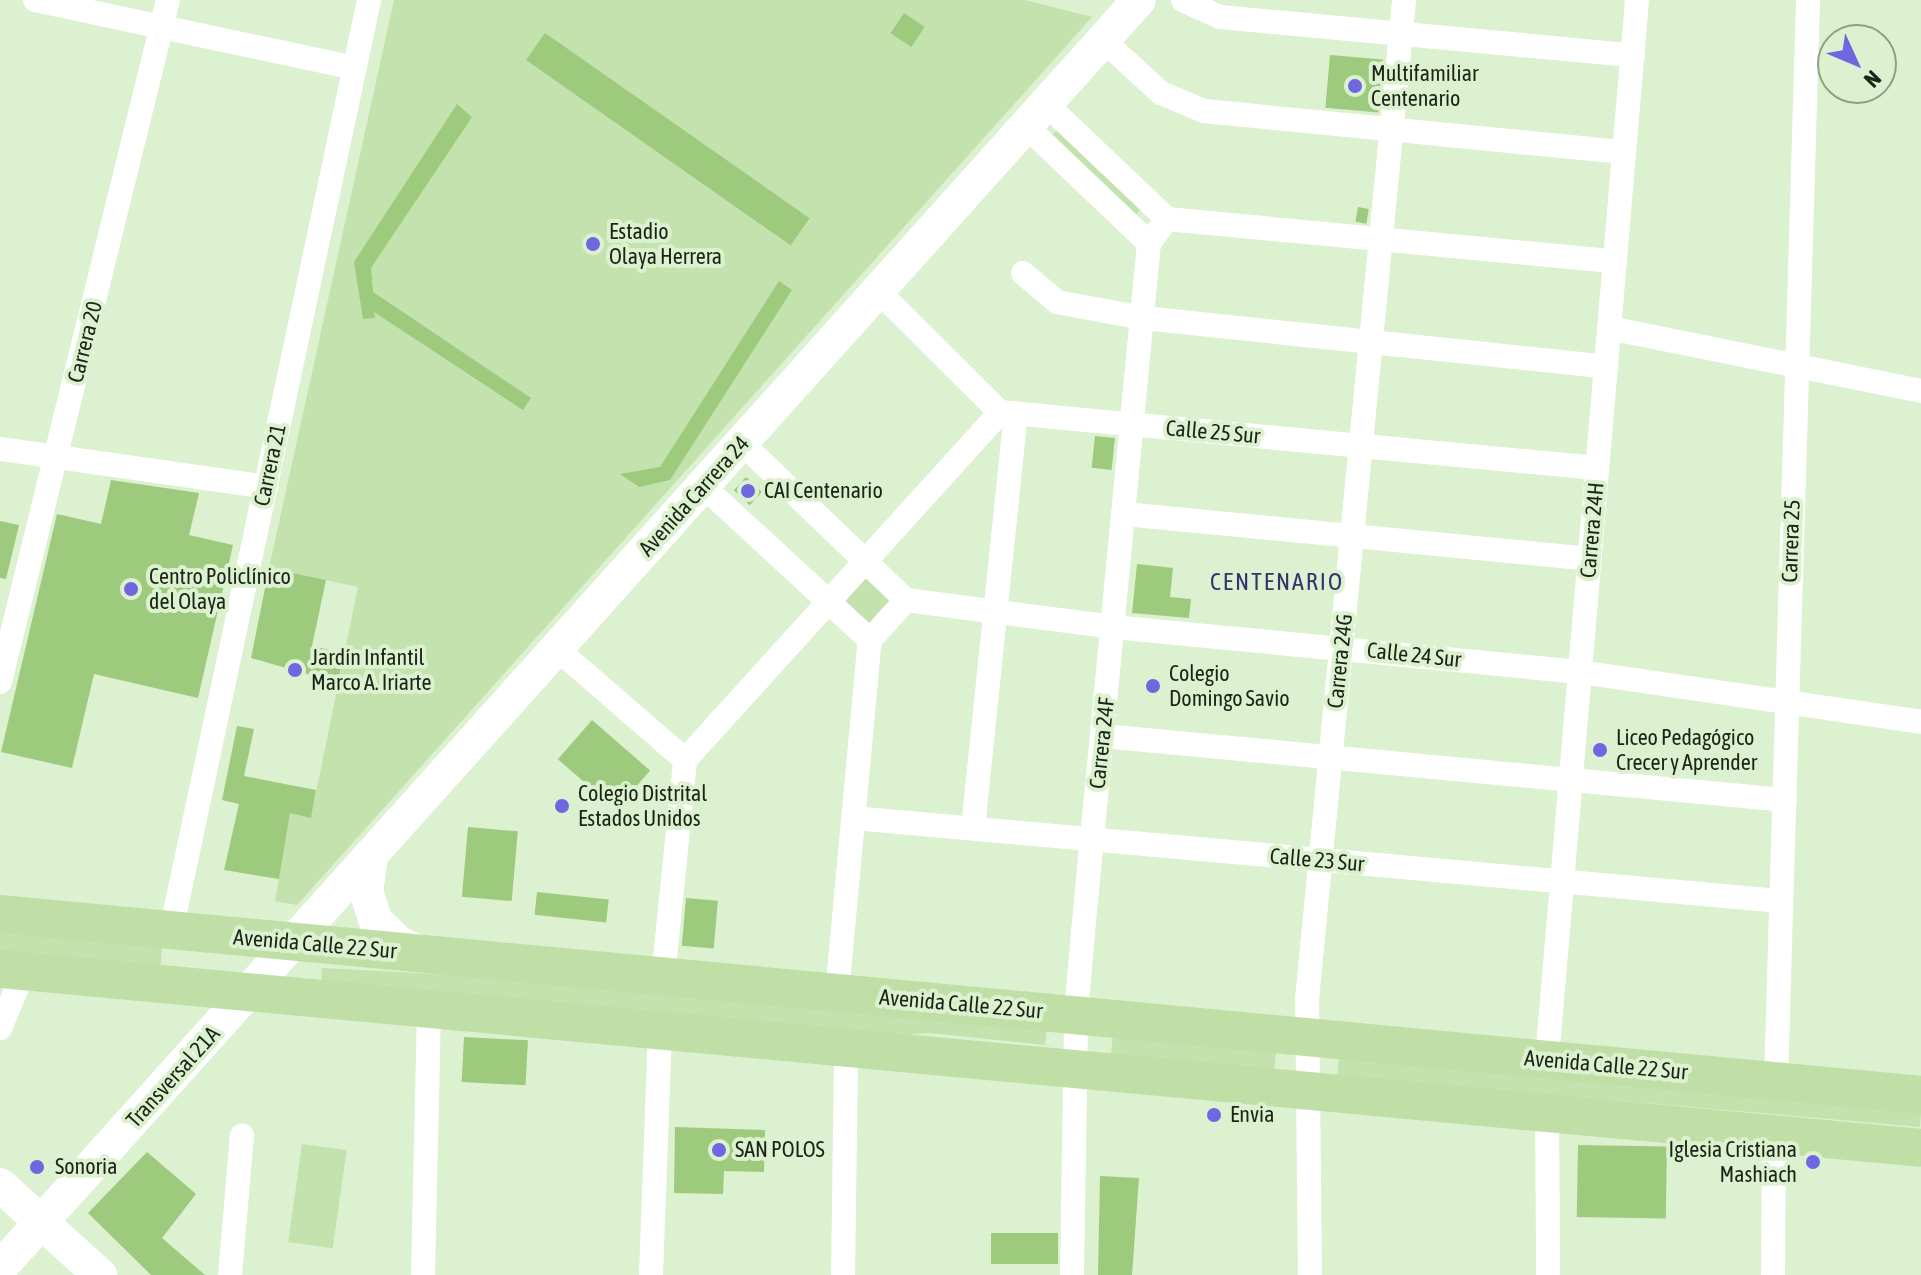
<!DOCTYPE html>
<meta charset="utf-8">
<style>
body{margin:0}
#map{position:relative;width:1921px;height:1275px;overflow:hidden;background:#dcf1cf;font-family:"Asap Condensed",sans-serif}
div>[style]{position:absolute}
.green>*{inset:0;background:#c3e2ae;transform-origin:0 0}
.building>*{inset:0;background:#9eca7d;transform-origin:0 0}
.minor>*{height:24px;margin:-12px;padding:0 12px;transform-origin:12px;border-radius:12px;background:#fff}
.secondary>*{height:34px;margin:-17px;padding:0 17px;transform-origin:17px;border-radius:17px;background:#fff}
.primary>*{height:38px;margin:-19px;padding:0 19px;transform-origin:19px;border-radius:19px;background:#bfdfa7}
.dots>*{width:22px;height:22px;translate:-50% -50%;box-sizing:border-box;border:4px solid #dcf1cf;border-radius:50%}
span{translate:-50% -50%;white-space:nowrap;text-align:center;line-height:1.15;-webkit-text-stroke:8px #dcf1cf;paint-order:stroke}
.poi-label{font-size:22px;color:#1c2417}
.left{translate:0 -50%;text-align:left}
.right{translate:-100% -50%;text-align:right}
.street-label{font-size:22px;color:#1c2417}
.neighbourhood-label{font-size:24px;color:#35326d;letter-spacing:2px}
.north{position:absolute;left:1817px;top:24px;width:80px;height:80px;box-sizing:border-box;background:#dcf1cf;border:2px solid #8f9f85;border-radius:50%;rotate:134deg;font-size:22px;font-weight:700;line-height:32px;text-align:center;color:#1c2417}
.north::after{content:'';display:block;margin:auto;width:28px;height:36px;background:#7066e0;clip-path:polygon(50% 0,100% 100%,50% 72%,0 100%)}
</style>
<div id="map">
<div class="green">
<div style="clip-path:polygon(394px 0,1025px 0,1092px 17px,297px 905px,275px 901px,290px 813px,311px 817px,358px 587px,269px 568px)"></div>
<div style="left:1059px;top:128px;width:115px;height:12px;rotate:43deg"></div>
<div style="left:866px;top:578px;width:34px;height:32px;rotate:43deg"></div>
<div style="left:0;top:930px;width:163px;height:25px;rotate:5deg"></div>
<div style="clip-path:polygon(322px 968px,495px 977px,1047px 1027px,1045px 1045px,930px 1033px,885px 1036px,321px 985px)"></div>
<div style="left:1113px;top:1033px;width:164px;height:25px;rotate:5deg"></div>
<div style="left:1339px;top:1054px;width:585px;height:22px;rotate:5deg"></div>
<div style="left:302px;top:1144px;width:45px;height:99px;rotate:8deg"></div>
</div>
<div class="building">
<div style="left:904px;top:13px;width:25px;height:24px;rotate:34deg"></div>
<div style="left:545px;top:33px;width:323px;height:33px;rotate:35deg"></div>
<div style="left:1330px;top:55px;width:53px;height:53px;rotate:5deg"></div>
<div style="clip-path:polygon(457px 104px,472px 117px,371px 268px,373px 292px,531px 398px,523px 410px,374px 312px,375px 318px,363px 319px,354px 262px)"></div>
<div style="left:1358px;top:207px;width:11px;height:15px;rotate:10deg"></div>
<div style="clip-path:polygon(779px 281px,792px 290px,670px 480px,639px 487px,620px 474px,660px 467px)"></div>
<div style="left:1095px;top:436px;width:20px;height:32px;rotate:6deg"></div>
<div style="left:746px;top:477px;width:22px;height:18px;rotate:43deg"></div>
<div style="clip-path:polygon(111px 480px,199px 493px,189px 535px,233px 545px,198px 698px,94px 674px,72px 768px,1px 752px,57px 514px,101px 524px)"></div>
<div style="clip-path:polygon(0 521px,19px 525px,6px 579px,0 578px)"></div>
<div style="clip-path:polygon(1137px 564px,1173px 568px,1170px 597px,1191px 599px,1189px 618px,1132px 613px)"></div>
<div style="clip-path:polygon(269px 568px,326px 580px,312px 646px,344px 653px,338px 683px,251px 658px)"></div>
<div style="left:592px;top:720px;width:77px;height:52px;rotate:41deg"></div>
<div style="clip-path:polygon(237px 726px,254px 729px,244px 776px,316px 790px,311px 818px,290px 813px,279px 879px,224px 870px,239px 804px,222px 800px)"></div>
<div style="left:468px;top:827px;width:50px;height:70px;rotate:5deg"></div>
<div style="left:537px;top:892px;width:72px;height:23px;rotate:6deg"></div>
<div style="left:686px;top:898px;width:32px;height:48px;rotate:5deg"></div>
<div style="left:464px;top:1037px;width:64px;height:45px;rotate:3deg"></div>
<div style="clip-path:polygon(675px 1127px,765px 1130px,764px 1172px,724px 1171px,723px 1194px,674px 1193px)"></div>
<div style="left:1578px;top:1145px;width:89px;height:72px;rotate:1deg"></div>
<div style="clip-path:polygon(147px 1152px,196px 1194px,162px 1238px,205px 1275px,151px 1275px,88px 1213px)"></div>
<div style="clip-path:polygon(1100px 1176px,1139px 1178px,1132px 1275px,1098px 1275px)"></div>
<div style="left:991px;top:1233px;width:67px;height:31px"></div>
</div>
<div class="minor">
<div style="left:35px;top:0;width:327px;rotate:12deg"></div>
<div style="left:1183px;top:0;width:41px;rotate:24.7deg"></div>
<div style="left:1220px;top:17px;width:415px;rotate:5.3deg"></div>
<div style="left:1103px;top:40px;width:79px;rotate:42.4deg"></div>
<div style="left:1161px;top:93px;width:47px;rotate:22.7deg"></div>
<div style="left:1204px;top:111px;width:422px;rotate:5.6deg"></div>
<div style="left:1046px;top:104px;width:167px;rotate:43.5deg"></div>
<div style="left:1167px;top:219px;width:450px;rotate:5.4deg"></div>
<div style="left:1026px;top:126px;width:170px;rotate:43.6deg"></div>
<div style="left:1023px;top:273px;width:45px;rotate:40.5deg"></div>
<div style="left:1057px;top:302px;width:87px;rotate:10.5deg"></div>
<div style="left:1143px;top:318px;width:466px;rotate:6deg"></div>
<div style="left:878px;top:291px;width:172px;rotate:44.8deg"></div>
<div style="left:1000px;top:412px;width:600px;rotate:5.36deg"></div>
<div style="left:1609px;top:328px;width:318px;rotate:11.4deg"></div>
<div style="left:742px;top:443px;width:227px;rotate:43.8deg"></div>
<div style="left:906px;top:600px;width:209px;rotate:7.4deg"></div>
<div style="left:1113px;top:627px;width:469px;rotate:5.5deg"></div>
<div style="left:1580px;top:672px;width:345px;rotate:8.3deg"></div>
<div style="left:0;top:449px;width:269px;rotate:8.1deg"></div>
<div style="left:703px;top:486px;width:227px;rotate:42.7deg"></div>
<div style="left:1124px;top:514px;width:468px;rotate:5.5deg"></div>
<div style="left:870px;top:640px;width:54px;rotate:-48deg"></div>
<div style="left:557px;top:649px;width:169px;rotate:40.9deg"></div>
<div style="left:0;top:682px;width:702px;rotate:-76.16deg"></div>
<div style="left:1103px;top:736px;width:685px;rotate:5.36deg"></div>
<div style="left:854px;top:818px;width:931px;rotate:5.12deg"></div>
<div style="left:973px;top:828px;width:417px;rotate:-84.1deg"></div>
<div style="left:171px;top:931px;width:952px;rotate:-77.99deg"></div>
<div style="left:663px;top:978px;width:219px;rotate:-84.2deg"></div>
<div style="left:685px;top:760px;width:469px;rotate:-47.8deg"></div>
<div style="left:837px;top:993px;width:355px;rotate:-84.7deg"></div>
<div style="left:0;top:1028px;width:43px;rotate:-67deg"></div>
<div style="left:1547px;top:1059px;width:1063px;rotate:-85.14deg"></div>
<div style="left:1776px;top:1081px;width:1081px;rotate:-88.3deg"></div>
<div style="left:1547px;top:1113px;width:162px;rotate:89.6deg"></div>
<div style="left:230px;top:1275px;width:140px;rotate:-85.1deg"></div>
<div style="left:423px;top:1275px;width:266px;rotate:-88.7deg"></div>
<div style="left:651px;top:1275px;width:244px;rotate:-87.9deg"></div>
<div style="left:843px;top:1275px;width:227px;rotate:-89.2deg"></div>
<div style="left:1072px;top:1275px;width:261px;rotate:-89.1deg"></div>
<div style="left:1076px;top:1014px;width:82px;rotate:-85.1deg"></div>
<div style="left:1083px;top:932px;width:692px;rotate:-84.53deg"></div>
<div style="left:1149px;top:243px;width:30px;rotate:-53deg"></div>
<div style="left:1310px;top:1275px;width:276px;rotate:-90.6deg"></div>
<div style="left:1307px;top:999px;width:1004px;rotate:-84.45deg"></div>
<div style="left:1773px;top:1275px;width:141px;rotate:-89.6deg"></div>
</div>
<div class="secondary">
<div style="left:371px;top:857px;width:34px;rotate:98deg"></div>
<div style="left:366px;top:891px;width:32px;rotate:72deg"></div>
<div style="left:376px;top:921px;width:33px;rotate:44deg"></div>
<div style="left:400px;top:944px;width:25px;rotate:23deg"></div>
<div style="left:0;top:1185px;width:135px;rotate:42deg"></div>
<div style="left:0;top:1268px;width:1704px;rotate:-48.07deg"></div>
</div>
<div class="primary">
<div style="left:0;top:914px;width:1930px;rotate:5.38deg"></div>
<div style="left:0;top:969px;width:1929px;rotate:5.32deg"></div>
</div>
<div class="dots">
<div style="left:1355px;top:86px;background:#7066e0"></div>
<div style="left:593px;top:244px;background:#7066e0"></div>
<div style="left:748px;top:491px;background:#7066e0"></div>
<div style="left:131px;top:589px;background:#7066e0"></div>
<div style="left:295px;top:670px;background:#7066e0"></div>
<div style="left:1153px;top:686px;background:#7066e0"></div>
<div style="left:1600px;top:750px;background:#7066e0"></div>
<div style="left:562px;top:806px;background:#7066e0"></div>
<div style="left:1214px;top:1115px;background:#7066e0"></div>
<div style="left:719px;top:1150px;background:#7066e0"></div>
<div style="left:1813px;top:1162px;background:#7066e0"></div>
<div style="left:37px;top:1167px;background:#7066e0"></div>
</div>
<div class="poi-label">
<span class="left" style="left:1371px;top:86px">Multifamiliar<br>Centenario</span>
<span class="left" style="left:609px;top:244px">Estadio<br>Olaya Herrera</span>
<span class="left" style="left:764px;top:491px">CAI Centenario</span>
<span class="left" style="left:149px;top:589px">Centro Policlínico<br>del Olaya</span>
<span class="left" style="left:311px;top:670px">Jardín Infantil<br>Marco A. Iriarte</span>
<span class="left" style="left:1169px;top:686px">Colegio<br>Domingo Savio</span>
<span class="left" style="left:1616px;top:750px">Liceo Pedagógico<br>Crecer y Aprender</span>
<span class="left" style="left:578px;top:806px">Colegio Distrital<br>Estados Unidos</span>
<span class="left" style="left:1230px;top:1115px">Envia</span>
<span class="right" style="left:1797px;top:1162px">Iglesia Cristiana<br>Mashiach</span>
<span class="left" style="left:735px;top:1150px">SAN POLOS</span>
<span class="left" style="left:55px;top:1167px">Sonoria</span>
</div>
<div class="street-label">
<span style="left:85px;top:342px;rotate:-76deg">Carrera 20</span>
<span style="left:1213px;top:432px;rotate:5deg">Calle 25 Sur</span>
<span style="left:270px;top:465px;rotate:-78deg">Carrera 21</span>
<span style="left:694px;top:496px;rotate:-48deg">Avenida Carrera 24</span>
<span style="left:1592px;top:530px;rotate:-85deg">Carrera 24H</span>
<span style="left:1791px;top:541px;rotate:-88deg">Carrera 25</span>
<span style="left:1414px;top:655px;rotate:6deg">Calle 24 Sur</span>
<span style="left:1340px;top:661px;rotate:-84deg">Carrera 24G</span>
<span style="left:1102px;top:743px;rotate:-84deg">Carrera 24F</span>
<span style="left:1317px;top:860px;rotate:5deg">Calle 23 Sur</span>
<span style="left:315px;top:944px;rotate:5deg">Avenida Calle 22 Sur</span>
<span style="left:961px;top:1004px;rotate:5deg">Avenida Calle 22 Sur</span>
<span style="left:1606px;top:1065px;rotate:5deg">Avenida Calle 22 Sur</span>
<span style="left:173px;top:1077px;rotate:-48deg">Transversal 21A</span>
</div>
<div class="neighbourhood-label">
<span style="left:1277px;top:582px">CENTENARIO</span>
</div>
<div class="north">N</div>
</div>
